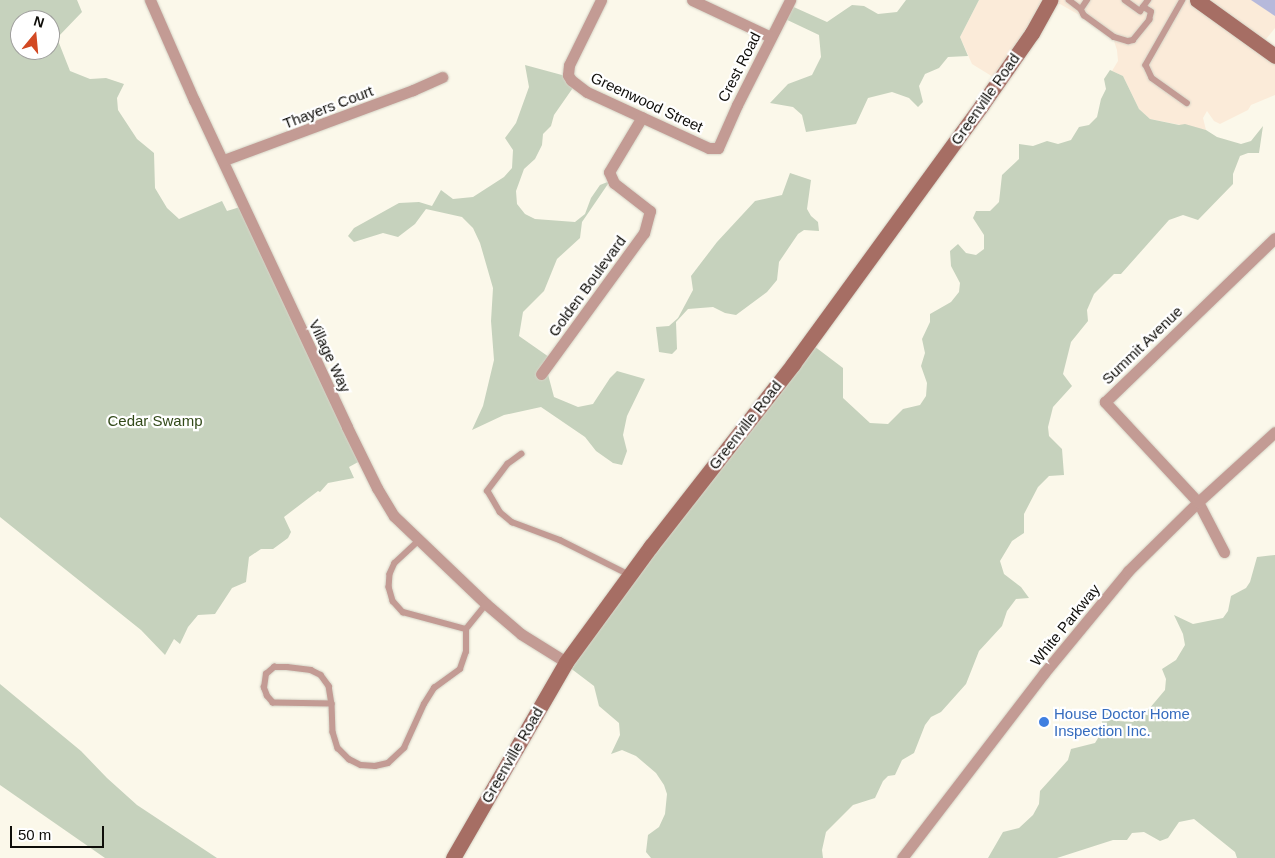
<!DOCTYPE html>
<style>
body{margin:0}
#map{position:relative;width:1275px;height:858px;overflow:hidden;background:#fbf8ea;font-family:Arial,sans-serif}
div>[style]{position:absolute}
.commercial>*{inset:0;background:#fbebd9}
.green>*{inset:0;background:#c6d2bd}
.building>*{inset:0;background:#b6b9db}
.roads{filter:drop-shadow(0 0 1px #d5d3c6) drop-shadow(0 0 1px #d5d3c6)}
.lane>*{height:5.5px;margin:-2.75px;padding:0 2.75px;transform-origin:2.75px;border-radius:2.75px;background:#c39b94}
.street>*{height:11px;margin:-5.5px;padding:0 5.5px;transform-origin:5.5px;border-radius:5.5px;background:#c39b94}
.secondary>*{height:15px;margin:-7.5px;padding:0 7.5px;transform-origin:7.5px;border-radius:7.5px;background:#a66e64}
.dots>*{width:14px;height:14px;translate:-50% -50%;box-sizing:border-box;border:2px solid #fff;border-radius:50%}
span{translate:-50% -50%;white-space:nowrap;text-align:center;line-height:1.15;-webkit-text-stroke:4.5px #fff;paint-order:stroke}
.street-label{font-size:15px;color:#0f0e0a}
.park-label{font-size:15px;color:#334a1a}
.shop-label{font-size:15px;color:#366cbe}
.left{translate:0 -50%;text-align:left}
.north{position:absolute;left:10px;top:10px;width:50px;height:50px;box-sizing:border-box;background:#fff;border:1px solid #9f9f9d;border-radius:50%;rotate:17deg;font-size:14px;font-weight:700;line-height:20px;text-align:center;color:#0f0e0a}
.north::after{content:'';display:block;margin:auto;width:18px;height:22px;background:#d24923;clip-path:polygon(50% 0,100% 100%,50% 72%,0 100%)}
.scale{position:absolute;left:10px;top:826px;width:94px;height:22px;box-sizing:border-box;border:2px solid #0f0e0a;border-top:0;padding-left:6px;font-size:15px;line-height:18px;white-space:nowrap;color:#0f0e0a;-webkit-text-stroke:4px #fff;paint-order:stroke}
</style>
<div id="map">
<div class="commercial">
<div style="clip-path:polygon(979px 0,1275px 0,1275px 28px,1262px 44px,1275px 55px,1275px 95px,1251px 105px,1248px 110px,1220px 124px,1214px 121px,1207px 111px,1203px 118px,1206px 130px,1150px 119px,1139px 109px,1123px 76px,1112px 71px,1118px 61px,1117px 50px,1114px 41px,1102px 28px,1060px 4px,1052px 5px,998px 80px,972px 64px,960px 37px)"></div>
</div>
<div class="green">
<div style="clip-path:polygon(evenodd,0 0,77px 0,82px 12px,57px 38px,70px 71px,90px 79px,106px 78px,124px 84px,117px 98px,118px 110px,137px 139px,154px 153px,155px 188px,167px 208px,179px 219px,222px 201px,227px 211px,240px 207px,360px 461px,349px 467px,354px 478px,328px 483px,320px 492px,318px 491px,284px 517px,291px 532px,288px 538px,273px 549px,261px 549px,249px 557px,246px 582px,232px 588px,215px 614px,198px 615px,188px 627px,180px 644px,174px 639px,165px 655px,141px 630px,0 517px,0 0,20px 20px,50px 20px,50px 50px,20px 50px,20px 20px)"></div>
<div style="clip-path:polygon(906px 0,979px 0,960px 37px,968px 56px,948px 57px,939px 68px,925px 74px,919px 86px,923px 102px,918px 107px,909px 98px,892px 92px,868px 98px,856px 124px,806px 132px,802px 115px,793px 107px,770px 103px,788px 84px,812px 75px,821px 57px,819px 35px,781px 17px,787px 4px,827px 22px,852px 5px,864px 6px,878px 14px,897px 12px)"></div>
<div style="clip-path:polygon(525px 65px,573px 78px,577px 82px,554px 115px,551px 126px,543px 134px,542px 145px,535px 159px,524px 169px,516px 191px,517px 204px,525px 214px,535px 219px,575px 222px,585px 214px,591px 198px,600px 185px,610px 181px,582px 222px,580px 238px,557px 259px,544px 291px,523px 312px,519px 336px,549px 357px,546px 367px,554px 397px,578px 407px,593px 404px,610px 378px,617px 371px,645px 379px,627px 416px,623px 435px,627px 451px,622px 465px,613px 463px,596px 451px,585px 437px,541px 407px,504px 415px,472px 430px,483px 406px,494px 360px,491px 321px,493px 288px,480px 243px,473px 228px,462px 217px,426px 209px,415px 224px,398px 237px,383px 233px,354px 242px,348px 236px,354px 228px,399px 203px,419px 202px,432px 206px,441px 190px,453px 199px,473px 197px,504px 177px,512px 168px,513px 150px,505px 138px,516px 123px,529px 87px)"></div>
<div style="clip-path:polygon(1110px 70px,1123px 76px,1139px 109px,1150px 119px,1179px 125px,1185px 124px,1206px 130px,1217px 137px,1241px 144px,1251px 141px,1263px 126px,1259px 153px,1248px 153px,1240px 156px,1233px 174px,1233px 184px,1198px 220px,1183px 215px,1169px 220px,1121px 274px,1114px 274px,1094px 294px,1087px 310px,1088px 321px,1071px 342px,1063px 374px,1072px 386px,1053px 407px,1048px 427px,1049px 436px,1062px 449px,1064px 475px,1049px 476px,1038px 487px,1024px 514px,1024px 533px,1012px 541px,1000px 561px,1004px 574px,1021px 587px,1029px 598px,1016px 599px,1007px 611px,1002px 626px,979px 651px,966px 684px,941px 712px,931px 717px,925px 725px,914px 753px,902px 760px,895px 775px,888px 776px,883px 781px,875px 798px,853px 805px,826px 832px,822px 850px,823px 858px,651px 858px,646px 852px,648px 835px,659px 827px,665px 814px,667px 794px,664px 785px,656px 773px,636px 756px,622px 750px,611px 754px,620px 735px,619px 723px,599px 706px,594px 686px,569px 667px,810px 343px,843px 368px,843px 398px,870px 423px,888px 424px,903px 409px,920px 405px,926px 396px,927px 383px,921px 366px,925px 353px,922px 339px,930px 322px,930px 314px,951px 302px,959px 292px,960px 283px,951px 266px,950px 251px,958px 244px,966px 253px,976px 255px,984px 249px,984px 235px,973px 218px,976px 211px,990px 211px,999px 202px,1002px 175px,1019px 159px,1019px 144px,1033px 146px,1047px 141px,1058px 144px,1071px 140px,1079px 127px,1089px 125px,1097px 117px,1101px 99px,1106px 89px,1104px 79px)"></div>
<div style="clip-path:polygon(790px 173px,811px 180px,807px 209px,811px 216px,818px 222px,819px 231px,804px 230px,798px 234px,779px 262px,777px 280px,767px 292px,736px 315px,725px 313px,713px 307px,688px 309px,676px 322px,677px 349px,672px 354px,659px 352px,656px 327px,669px 326px,678px 318px,693px 290px,691px 276px,717px 242px,755px 201px,782px 195px)"></div>
<div style="clip-path:polygon(1275px 555px,1275px 858px,1237px 858px,1235px 852px,1194px 819px,1179px 822px,1168px 838px,1160px 841px,1144px 832px,1132px 833px,1127px 840px,1113px 840px,1057px 858px,988px 858px,1003px 832px,1019px 828px,1033px 815px,1039px 804px,1040px 791px,1068px 760px,1071px 749px,1095px 743px,1103px 730px,1101px 715px,1108px 712px,1118px 721px,1133px 722px,1149px 709px,1165px 690px,1166px 679px,1162px 669px,1176px 660px,1185px 645px,1183px 634px,1174px 615px,1193px 624px,1223px 618px,1228px 611px,1231px 596px,1246px 588px,1250px 582px,1257px 557px)"></div>
<div style="clip-path:polygon(0 684px,81px 751px,107px 778px,137px 805px,217px 858px,105px 858px,0 785px)"></div>
</div>
<div class="building">
<div style="clip-path:polygon(1251px 0,1275px 0,1275px 16px)"></div>
</div>
<div class="roads">
<div class="lane">
<div style="left:1069px;top:0;width:15px;rotate:37deg"></div>
<div style="left:1081px;top:9px;width:11px;rotate:-56deg"></div>
<div style="left:1125px;top:0;width:19px;rotate:36deg"></div>
<div style="left:1140px;top:11px;width:14px;rotate:-54deg"></div>
<div style="left:1183px;top:0;width:75px;rotate:119.6deg"></div>
<div style="left:1146px;top:65px;width:14px;rotate:65deg"></div>
<div style="left:1152px;top:78px;width:43px;rotate:35.5deg"></div>
<div style="left:1081px;top:9px;width:7px;rotate:63deg"></div>
<div style="left:1084px;top:15px;width:37px;rotate:36deg"></div>
<div style="left:1114px;top:37px;width:15px;rotate:16deg"></div>
<div style="left:1128px;top:41px;width:5px;rotate:-11deg"></div>
<div style="left:1133px;top:40px;width:26px;rotate:-51deg"></div>
<div style="left:1149px;top:20px;width:8px;rotate:-76deg"></div>
<div style="left:1151px;top:12px;width:9px;rotate:-148deg"></div>
<div style="left:522px;top:454px;width:17px;rotate:144deg"></div>
<div style="left:508px;top:464px;width:34px;rotate:127deg"></div>
<div style="left:488px;top:491px;width:24px;rotate:60deg"></div>
<div style="left:500px;top:512px;width:16px;rotate:40deg"></div>
<div style="left:512px;top:522px;width:51px;rotate:20.6deg"></div>
<div style="left:560px;top:540px;width:78px;rotate:26.6deg"></div>
<div style="left:419px;top:541px;width:33px;rotate:137deg"></div>
<div style="left:395px;top:563px;width:12px;rotate:114deg"></div>
<div style="left:390px;top:574px;width:13px;rotate:94deg"></div>
<div style="left:389px;top:587px;width:15px;rotate:74deg"></div>
<div style="left:393px;top:601px;width:15px;rotate:48deg"></div>
<div style="left:403px;top:612px;width:65px;rotate:15.1deg"></div>
<div style="left:332px;top:704px;width:59px;rotate:-179deg"></div>
<div style="left:273px;top:703px;width:9px;rotate:-131deg"></div>
<div style="left:267px;top:696px;width:9px;rotate:-111deg"></div>
<div style="left:264px;top:688px;width:14px;rotate:-82deg"></div>
<div style="left:266px;top:674px;width:11px;rotate:-41deg"></div>
<div style="left:274px;top:667px;width:13px"></div>
<div style="left:287px;top:667px;width:24px;rotate:7deg"></div>
<div style="left:311px;top:670px;width:11px;rotate:27deg"></div>
<div style="left:321px;top:675px;width:14px;rotate:54deg"></div>
<div style="left:329px;top:686px;width:18px;rotate:81deg"></div>
<div style="left:332px;top:704px;width:28px;rotate:88deg"></div>
<div style="left:333px;top:732px;width:17px;rotate:73deg"></div>
<div style="left:338px;top:748px;width:16px;rotate:45deg"></div>
<div style="left:349px;top:759px;width:13px;rotate:27deg"></div>
<div style="left:361px;top:765px;width:14px;rotate:4deg"></div>
<div style="left:375px;top:766px;width:13px;rotate:-13deg"></div>
<div style="left:388px;top:763px;width:22px;rotate:-43deg"></div>
<div style="left:404px;top:748px;width:48px;rotate:-65.6deg"></div>
<div style="left:424px;top:704px;width:19px;rotate:-58deg"></div>
<div style="left:434px;top:688px;width:32px;rotate:-36deg"></div>
<div style="left:460px;top:669px;width:18px;rotate:-71deg"></div>
<div style="left:466px;top:652px;width:23px;rotate:-90deg"></div>
<div style="left:466px;top:629px;width:32px;rotate:-51deg"></div>
</div>
<div class="street">
<div style="left:150px;top:0;width:109px;rotate:66.3deg"></div>
<div style="left:194px;top:100px;width:361px;rotate:64.9deg"></div>
<div style="left:347px;top:427px;width:68px;rotate:63.8deg"></div>
<div style="left:377px;top:488px;width:33px;rotate:59deg"></div>
<div style="left:394px;top:516px;width:127px;rotate:43.7deg"></div>
<div style="left:486px;top:604px;width:46px;rotate:40.6deg"></div>
<div style="left:521px;top:634px;width:53px;rotate:31.9deg"></div>
<div style="left:601px;top:0;width:72px;rotate:116.2deg"></div>
<div style="left:569px;top:65px;width:10px;rotate:96deg"></div>
<div style="left:568px;top:75px;width:6px;rotate:59deg"></div>
<div style="left:571px;top:80px;width:20px;rotate:37deg"></div>
<div style="left:587px;top:92px;width:134px;rotate:24.7deg"></div>
<div style="left:709px;top:148px;width:9px"></div>
<div style="left:718px;top:148px;width:47px;rotate:-66.2deg"></div>
<div style="left:737px;top:105px;width:118px;rotate:-63.2deg"></div>
<div style="left:692px;top:0;width:87px;rotate:25.1deg"></div>
<div style="left:224px;top:160px;width:202px;rotate:-20.3deg"></div>
<div style="left:413px;top:90px;width:32px;rotate:-24deg"></div>
<div style="left:541px;top:374px;width:175px;rotate:-53.9deg"></div>
<div style="left:644px;top:233px;width:23px;rotate:-75deg"></div>
<div style="left:650px;top:211px;width:46px;rotate:-142.1deg"></div>
<div style="left:614px;top:183px;width:12px;rotate:-114deg"></div>
<div style="left:609px;top:172px;width:64px;rotate:-59deg"></div>
<div style="left:1224px;top:552px;width:56px;rotate:-117.5deg"></div>
<div style="left:1198px;top:502px;width:137px;rotate:-132.9deg"></div>
<div style="left:1105px;top:402px;width:236px;rotate:-44deg"></div>
<div style="left:902px;top:858px;width:233px;rotate:-52.5deg"></div>
<div style="left:1044px;top:673px;width:132px;rotate:-50.5deg"></div>
<div style="left:1128px;top:571px;width:98px;rotate:-44.6deg"></div>
<div style="left:1198px;top:502px;width:104px;rotate:-42.3deg"></div>
</div>
<div class="secondary">
<div style="left:1197px;top:0;width:96px;rotate:35.7deg"></div>
<div style="left:453px;top:858px;width:226px;rotate:-60deg"></div>
<div style="left:566px;top:662px;width:144px;rotate:-53.8deg"></div>
<div style="left:651px;top:546px;width:231px;rotate:-52deg"></div>
<div style="left:793px;top:364px;width:319px;rotate:-53.9deg"></div>
<div style="left:981px;top:106px;width:89px;rotate:-55.1deg"></div>
<div style="left:1032px;top:33px;width:38px;rotate:-61deg"></div>
</div>
</div>
<div class="dots">
<div style="left:1044px;top:722px;background:#3f7fe0"></div>
</div>
<div class="street-label">
<span style="left:739px;top:67px;rotate:-63deg">Crest Road</span>
<span style="left:985px;top:99px;rotate:-55deg">Greenville Road</span>
<span style="left:647px;top:102px;rotate:25deg">Greenwood Street</span>
<span style="left:328px;top:107px;rotate:-21deg">Thayers Court</span>
<span style="left:587px;top:286px;rotate:-54deg">Golden Boulevard</span>
<span style="left:1142px;top:345px;rotate:-44deg">Summit Avenue</span>
<span style="left:330px;top:356px;rotate:65deg">Village Way</span>
<span style="left:745px;top:425px;rotate:-52deg">Greenville Road</span>
<span style="left:1065px;top:625px;rotate:-51deg">White Parkway</span>
<span style="left:512px;top:755px;rotate:-60deg">Greenville Road</span>
</div>
<div class="park-label">
<span style="left:155px;top:421px">Cedar Swamp</span>
</div>
<div class="shop-label">
<span class="left" style="left:1054px;top:722px">House Doctor Home<br>Inspection Inc.</span>
</div>
<div class="north">N</div>
<div class="scale">50 m</div>
</div>
